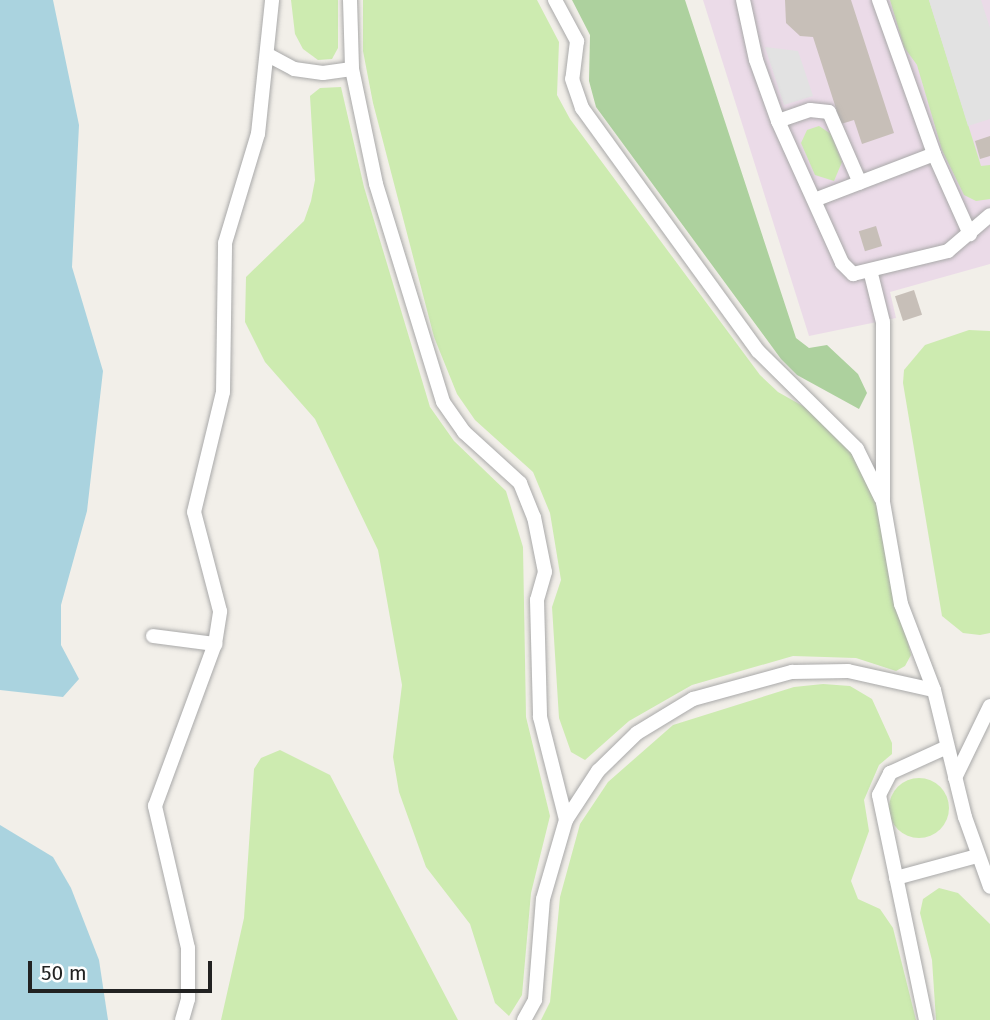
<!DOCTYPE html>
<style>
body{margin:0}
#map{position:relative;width:990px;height:1020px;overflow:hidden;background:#f2efe9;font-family:"Fira Sans",sans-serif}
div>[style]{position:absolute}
.industrial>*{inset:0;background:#ebdbe8}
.grass>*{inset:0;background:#cdebb0}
.round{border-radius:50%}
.forest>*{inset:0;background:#add19e}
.parking>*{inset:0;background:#e2e2e2}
.water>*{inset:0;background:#aad3df}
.building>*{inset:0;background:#c7bfb8;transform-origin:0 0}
.roads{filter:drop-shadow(0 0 2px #a9a9a9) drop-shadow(0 0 2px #a9a9a9)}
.service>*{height:14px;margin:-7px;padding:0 7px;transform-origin:7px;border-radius:7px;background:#fff}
span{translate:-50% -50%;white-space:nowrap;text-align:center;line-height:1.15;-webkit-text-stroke:5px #fff;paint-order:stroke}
.scale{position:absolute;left:28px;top:961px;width:184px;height:32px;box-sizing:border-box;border:4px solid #222;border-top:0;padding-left:9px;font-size:21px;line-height:24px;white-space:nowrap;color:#222;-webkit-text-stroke:5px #fff;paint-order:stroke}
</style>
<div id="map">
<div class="industrial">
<div style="clip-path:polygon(703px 0,990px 0,990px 264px,890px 292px,896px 318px,809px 336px)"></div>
</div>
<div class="grass">
<div style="clip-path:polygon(291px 0,338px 0,338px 48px,332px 59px,318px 60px,303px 49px,295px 34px)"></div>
<div style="clip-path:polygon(363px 0,537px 0,559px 42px,557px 95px,570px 119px,760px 375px,778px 392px,847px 431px,870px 478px,911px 655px,905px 666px,896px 671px,856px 658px,793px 656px,692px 685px,629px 721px,585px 760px,571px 752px,559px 718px,552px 607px,561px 580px,550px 513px,533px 472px,475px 420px,457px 394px,434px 337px,373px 103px,363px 51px)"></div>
<div style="clip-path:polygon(890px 0,929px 0,981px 166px,990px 165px,990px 199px,976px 201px,964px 195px,942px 150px,917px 65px,904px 47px)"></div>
<div style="clip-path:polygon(341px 87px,364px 187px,430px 407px,454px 441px,506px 491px,523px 547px,526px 717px,550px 816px,531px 893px,522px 995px,509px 1016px,495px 1003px,470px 924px,426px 867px,399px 792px,393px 757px,402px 685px,378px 550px,315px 419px,265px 362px,245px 322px,246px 277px,304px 221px,311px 201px,315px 180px,310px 96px,320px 88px)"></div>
<div style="clip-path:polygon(819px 126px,831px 134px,842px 162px,834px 181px,815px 175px,801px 143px,807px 130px)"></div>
<div style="clip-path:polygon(969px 330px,990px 331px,990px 633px,980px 635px,963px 633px,942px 616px,903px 383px,904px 370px,925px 345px)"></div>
<div style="clip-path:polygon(823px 684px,850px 686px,872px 699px,892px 743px,892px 754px,879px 765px,864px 800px,869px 831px,851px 881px,858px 899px,880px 909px,893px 928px,916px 1020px,541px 1020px,550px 1002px,560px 897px,580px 824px,608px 782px,673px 725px,794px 687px)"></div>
<div style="clip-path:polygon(280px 750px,330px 775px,458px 1020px,221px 1020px,244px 918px,254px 769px,261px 758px)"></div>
<div class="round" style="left:889px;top:778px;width:60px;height:60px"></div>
<div style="clip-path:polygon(939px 888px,958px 893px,990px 924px,990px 1020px,936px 1020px,932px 960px,920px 913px,923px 899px)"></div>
</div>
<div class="forest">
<div style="clip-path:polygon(572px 0,685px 0,796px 338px,809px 348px,827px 345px,858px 374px,867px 393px,859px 409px,797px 375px,781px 359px,596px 107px,589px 81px,590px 35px)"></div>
</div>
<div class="parking">
<div style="clip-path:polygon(929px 0,981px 0,990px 28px,990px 119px,968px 126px)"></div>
<div style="clip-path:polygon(765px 47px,798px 51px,813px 96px,784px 105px)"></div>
</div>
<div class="water">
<div style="clip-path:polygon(0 0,53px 0,79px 125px,72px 267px,103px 371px,87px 511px,61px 605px,61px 645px,79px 679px,63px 697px,0 690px)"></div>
<div style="clip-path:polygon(0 825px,53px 857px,71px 888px,99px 960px,108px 1020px,0 1020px)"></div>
</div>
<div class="building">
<div style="clip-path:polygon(785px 0,851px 0,894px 133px,862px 144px,854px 120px,841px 124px,813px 37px,800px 36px,786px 23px)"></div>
<div style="clip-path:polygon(990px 136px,990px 156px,980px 159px,975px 141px)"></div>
<div style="left:876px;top:226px;width:21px;height:18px;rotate:73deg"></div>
<div style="left:914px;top:290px;width:26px;height:20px;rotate:72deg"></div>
</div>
<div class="roads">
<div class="service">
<div style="left:350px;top:0;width:69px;rotate:88.3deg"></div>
<div style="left:352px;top:69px;width:117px;rotate:78.2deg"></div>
<div style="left:376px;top:184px;width:228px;rotate:72.9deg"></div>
<div style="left:443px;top:402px;width:37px;rotate:55deg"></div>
<div style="left:464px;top:432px;width:76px;rotate:42.3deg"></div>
<div style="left:520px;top:483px;width:37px;rotate:68deg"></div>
<div style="left:534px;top:517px;width:56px;rotate:78.7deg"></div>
<div style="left:545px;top:572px;width:29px;rotate:106deg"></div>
<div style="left:537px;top:600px;width:117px;rotate:88.5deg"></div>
<div style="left:540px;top:717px;width:106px;rotate:75.8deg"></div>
<div style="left:555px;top:0;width:47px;rotate:61.8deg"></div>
<div style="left:577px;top:41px;width:38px;rotate:97deg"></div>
<div style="left:572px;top:79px;width:31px;rotate:71deg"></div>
<div style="left:582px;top:108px;width:300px;rotate:54.1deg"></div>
<div style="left:758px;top:351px;width:139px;rotate:44.7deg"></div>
<div style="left:857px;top:449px;width:55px;rotate:63.9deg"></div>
<div style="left:743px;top:0;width:61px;rotate:77.8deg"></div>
<div style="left:756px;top:60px;width:65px;rotate:70.2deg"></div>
<div style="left:778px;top:121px;width:156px;rotate:65.7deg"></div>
<div style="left:842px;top:263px;width:16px;rotate:45deg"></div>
<div style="left:853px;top:274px;width:98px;rotate:-13.6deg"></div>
<div style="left:948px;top:251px;width:55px;rotate:-40.6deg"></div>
<div style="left:879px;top:0;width:164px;rotate:70.3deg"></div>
<div style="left:934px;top:154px;width:88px;rotate:65.8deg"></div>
<div style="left:268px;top:55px;width:30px;rotate:28deg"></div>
<div style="left:294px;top:69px;width:29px;rotate:8deg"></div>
<div style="left:323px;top:73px;width:29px;rotate:-8deg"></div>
<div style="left:778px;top:121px;width:34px;rotate:-19deg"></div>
<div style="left:810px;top:110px;width:19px;rotate:6deg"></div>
<div style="left:829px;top:112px;width:77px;rotate:66.4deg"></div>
<div style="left:817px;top:199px;width:125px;rotate:-21deg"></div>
<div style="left:871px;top:274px;width:49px;rotate:76deg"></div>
<div style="left:883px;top:322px;width:180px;rotate:90deg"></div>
<div style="left:883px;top:502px;width:104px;rotate:80deg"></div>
<div style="left:901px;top:604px;width:92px;rotate:69deg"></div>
<div style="left:934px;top:690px;width:131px;rotate:76.3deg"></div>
<div style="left:965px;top:817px;width:74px;rotate:70.3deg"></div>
<div style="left:153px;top:636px;width:63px;rotate:7.4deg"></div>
<div style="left:955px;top:778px;width:80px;rotate:-64.1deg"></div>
<div style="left:896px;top:878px;width:84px;rotate:-15.2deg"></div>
<div style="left:182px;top:1020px;width:22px;rotate:-74deg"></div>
<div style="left:188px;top:999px;width:51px;rotate:-90deg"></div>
<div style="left:188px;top:948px;width:146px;rotate:-103.1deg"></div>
<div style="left:155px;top:806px;width:173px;rotate:-69.7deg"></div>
<div style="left:215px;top:644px;width:33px;rotate:-81deg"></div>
<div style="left:220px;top:611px;width:102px;rotate:-104.7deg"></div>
<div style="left:194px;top:512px;width:123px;rotate:-76.4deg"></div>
<div style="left:223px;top:392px;width:149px;rotate:-89.2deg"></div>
<div style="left:225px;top:243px;width:114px;rotate:-73.2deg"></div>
<div style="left:258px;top:134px;width:135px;rotate:-84deg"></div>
<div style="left:524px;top:1020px;width:23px;rotate:-61deg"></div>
<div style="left:535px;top:1000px;width:101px;rotate:-85.5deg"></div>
<div style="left:543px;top:899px;width:82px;rotate:-73.8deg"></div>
<div style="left:566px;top:820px;width:59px;rotate:-56.9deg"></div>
<div style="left:598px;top:771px;width:54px;rotate:-44.3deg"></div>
<div style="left:637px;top:733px;width:66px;rotate:-31.3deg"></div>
<div style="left:693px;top:699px;width:103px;rotate:-15.3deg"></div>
<div style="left:792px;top:672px;width:56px;rotate:-1deg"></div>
<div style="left:848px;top:671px;width:88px;rotate:12.5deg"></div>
<div style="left:926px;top:1020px;width:230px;rotate:-101.8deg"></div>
<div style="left:879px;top:795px;width:25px;rotate:-63deg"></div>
<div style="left:890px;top:773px;width:63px;rotate:-24.5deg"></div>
</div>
</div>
<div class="scale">50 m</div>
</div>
